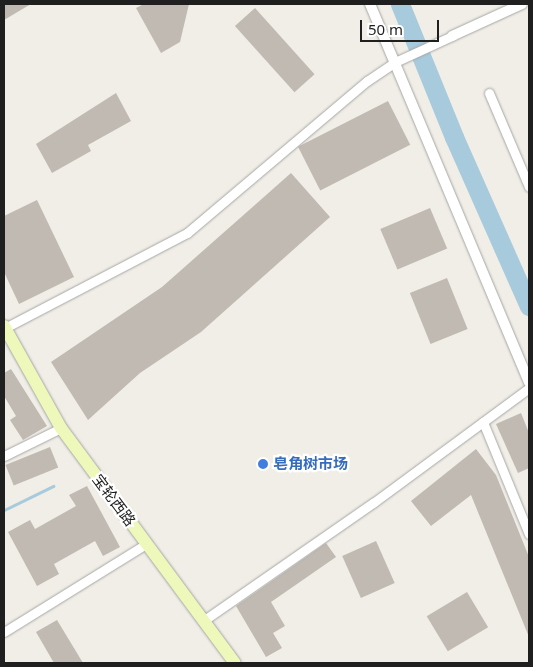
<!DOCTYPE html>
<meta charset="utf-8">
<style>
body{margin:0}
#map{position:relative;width:533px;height:667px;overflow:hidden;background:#f0eee6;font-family:"Noto Sans","Noto Sans SC",sans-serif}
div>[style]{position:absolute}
.stream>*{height:3px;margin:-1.5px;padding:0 1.5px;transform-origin:1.5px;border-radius:1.5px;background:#a7cadc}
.river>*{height:19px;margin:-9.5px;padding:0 9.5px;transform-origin:9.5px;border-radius:9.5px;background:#a7cadc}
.building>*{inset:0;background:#c0bab2;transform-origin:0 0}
.roads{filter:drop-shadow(0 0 1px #a6a6a6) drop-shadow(0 0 1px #a6a6a6)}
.minor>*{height:9px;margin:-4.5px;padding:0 4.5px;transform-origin:4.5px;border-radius:4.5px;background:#fff}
.tertiary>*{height:10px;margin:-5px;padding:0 5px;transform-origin:5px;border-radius:5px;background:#fff}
.secondary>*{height:12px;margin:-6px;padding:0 6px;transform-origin:6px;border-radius:6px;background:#eef8bb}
.dots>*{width:14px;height:14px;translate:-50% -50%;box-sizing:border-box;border:2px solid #fff;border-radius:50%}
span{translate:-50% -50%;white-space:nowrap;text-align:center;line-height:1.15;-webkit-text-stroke:4.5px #fff;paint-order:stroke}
.shop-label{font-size:15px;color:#366cbe;font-weight:700}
.left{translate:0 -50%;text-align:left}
.street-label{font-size:15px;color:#1f1f1f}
.frame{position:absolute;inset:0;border:5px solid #1f1f1f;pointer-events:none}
.scale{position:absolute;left:360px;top:20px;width:79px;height:22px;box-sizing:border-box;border:2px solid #1f1f1f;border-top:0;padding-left:6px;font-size:15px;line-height:18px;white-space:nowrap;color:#1f1f1f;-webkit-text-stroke:4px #fff;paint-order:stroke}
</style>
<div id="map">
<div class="stream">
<div style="left:4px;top:510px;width:55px;rotate:-26.1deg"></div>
</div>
<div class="river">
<div style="left:400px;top:4px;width:144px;rotate:67.9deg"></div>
<div style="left:454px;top:137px;width:185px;rotate:66.1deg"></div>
</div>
<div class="building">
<div style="clip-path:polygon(4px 4px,31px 4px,4px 20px)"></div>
<div style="clip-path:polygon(144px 4px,189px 4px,180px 42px,161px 53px,136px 8px)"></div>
<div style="left:255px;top:8px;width:89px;height:27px;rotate:48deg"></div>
<div style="clip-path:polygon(116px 93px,131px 121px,88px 145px,91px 151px,52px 173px,36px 144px)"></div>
<div style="left:388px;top:101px;width:49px;height:101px;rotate:63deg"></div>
<div style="clip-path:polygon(291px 173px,330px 217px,201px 332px,140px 373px,88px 420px,51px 362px,162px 287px)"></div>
<div style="clip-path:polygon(37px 200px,74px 277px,19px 304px,4px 272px,4px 216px)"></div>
<div style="left:430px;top:208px;width:44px;height:54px;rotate:67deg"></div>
<div style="left:447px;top:278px;width:55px;height:40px;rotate:68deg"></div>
<div style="clip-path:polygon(11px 369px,47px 426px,23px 440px,10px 420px,16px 416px,4px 396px,4px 373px)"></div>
<div style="clip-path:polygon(521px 413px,529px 433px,529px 468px,518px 473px,496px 424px)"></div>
<div style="left:50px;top:447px;width:22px;height:48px;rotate:68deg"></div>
<div style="clip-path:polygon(476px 449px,496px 475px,529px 557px,529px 637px,471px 495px,431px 526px,411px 501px)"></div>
<div style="clip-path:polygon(87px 486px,120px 547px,103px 556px,95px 541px,54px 564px,59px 574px,37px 586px,8px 532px,30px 520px,35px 529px,76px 506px,69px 495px)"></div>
<div style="left:376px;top:541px;width:46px;height:37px;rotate:66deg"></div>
<div style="clip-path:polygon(326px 543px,336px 557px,271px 602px,285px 626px,273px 633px,282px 648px,266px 657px,236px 606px)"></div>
<div style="left:467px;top:592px;width:41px;height:47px;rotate:59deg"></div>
<div style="clip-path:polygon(57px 620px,83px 663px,54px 663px,36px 632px)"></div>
</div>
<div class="roads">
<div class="minor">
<div style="left:489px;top:93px;width:102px;rotate:66.9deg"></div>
<div style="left:5px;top:328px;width:205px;rotate:-27.6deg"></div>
<div style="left:187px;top:233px;width:236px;rotate:-40.2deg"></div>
<div style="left:367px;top:81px;width:34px;rotate:-34deg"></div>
<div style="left:395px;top:62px;width:63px;rotate:-24.5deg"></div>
<div style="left:483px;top:422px;width:121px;rotate:67.7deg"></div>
<div style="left:4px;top:456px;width:64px;rotate:-26.2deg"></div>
<div style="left:203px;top:621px;width:207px;rotate:-34.8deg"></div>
<div style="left:373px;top:503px;width:194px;rotate:-36.4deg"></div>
<div style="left:4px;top:632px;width:167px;rotate:-31.8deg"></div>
</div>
<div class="tertiary">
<div style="left:370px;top:4px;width:410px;rotate:67.2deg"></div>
<div style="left:452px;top:36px;width:77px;rotate:-24.6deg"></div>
</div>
<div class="secondary">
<div style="left:4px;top:326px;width:117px;rotate:60.8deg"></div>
<div style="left:61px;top:428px;width:292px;rotate:53.5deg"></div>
</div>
</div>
<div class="dots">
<div style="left:263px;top:464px;background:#3f7fe0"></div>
</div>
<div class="shop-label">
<span class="left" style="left:273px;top:464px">皂角树市场</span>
</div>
<div class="street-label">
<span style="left:114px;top:500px;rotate:53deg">宝轮西路</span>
</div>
<div class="frame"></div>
<div class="scale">50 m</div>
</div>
